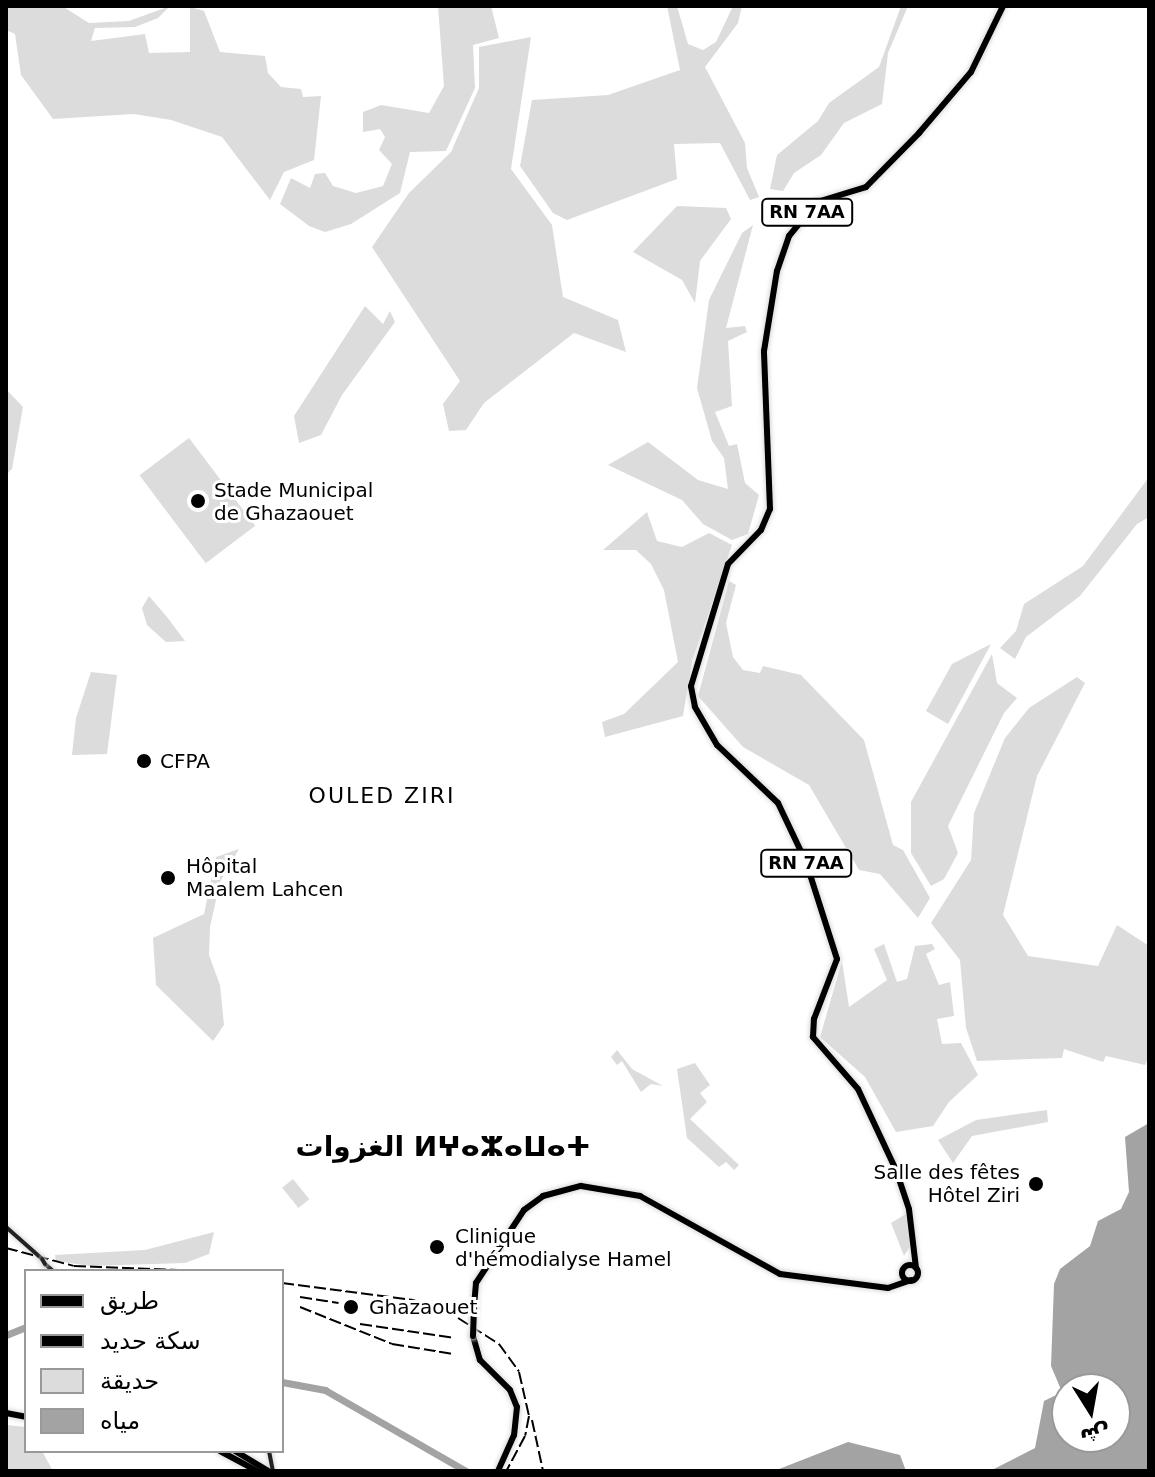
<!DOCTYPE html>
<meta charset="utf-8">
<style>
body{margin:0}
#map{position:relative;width:1155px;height:1477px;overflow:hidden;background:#fff;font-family:"DejaVu Sans",Cairo,"Noto Sans Tifinagh",sans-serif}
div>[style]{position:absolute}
.green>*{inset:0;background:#dcdcdc;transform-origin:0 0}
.water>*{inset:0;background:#a3a3a3}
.river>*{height:7px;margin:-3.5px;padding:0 3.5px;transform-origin:3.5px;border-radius:3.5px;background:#a3a3a3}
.roads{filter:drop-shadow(0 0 2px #dbdbdb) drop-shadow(0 0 2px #dbdbdb)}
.secondary>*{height:4px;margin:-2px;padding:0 2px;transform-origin:2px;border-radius:2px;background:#222}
.primary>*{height:6px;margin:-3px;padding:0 3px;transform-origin:3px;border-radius:3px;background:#000}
.primary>.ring{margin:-3px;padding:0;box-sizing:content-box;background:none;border:6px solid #000;border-radius:50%}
.rail>*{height:2px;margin-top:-1px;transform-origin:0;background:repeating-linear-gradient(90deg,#000 0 12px,transparent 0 16px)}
.bridges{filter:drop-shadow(0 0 2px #dbdbdb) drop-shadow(0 0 2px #dbdbdb)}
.secondary-bridge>*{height:4px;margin:-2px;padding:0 2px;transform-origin:2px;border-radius:2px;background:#222}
.primary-bridge>*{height:6px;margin:-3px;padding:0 3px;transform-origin:3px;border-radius:3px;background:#000}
.dots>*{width:22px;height:22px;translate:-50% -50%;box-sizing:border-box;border:4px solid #fff;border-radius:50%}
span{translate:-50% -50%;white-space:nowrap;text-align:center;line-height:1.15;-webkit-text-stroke:6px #fff;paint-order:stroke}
.shield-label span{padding:2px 6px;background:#fff;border:2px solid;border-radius:6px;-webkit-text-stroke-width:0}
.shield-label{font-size:18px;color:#000;font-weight:700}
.poi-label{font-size:20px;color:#000}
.left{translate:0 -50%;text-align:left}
.right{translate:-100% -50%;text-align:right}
.neighbourhood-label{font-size:22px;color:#000;letter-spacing:2px}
.district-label{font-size:28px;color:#000;font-weight:700}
.frame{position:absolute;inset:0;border:8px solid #000;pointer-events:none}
.legend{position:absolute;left:24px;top:1269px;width:260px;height:184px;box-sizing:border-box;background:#fff;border:2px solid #999;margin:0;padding:10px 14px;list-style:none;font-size:24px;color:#000}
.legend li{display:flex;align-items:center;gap:16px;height:40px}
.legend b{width:40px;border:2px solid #999}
.north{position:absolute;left:1051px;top:1373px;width:80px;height:80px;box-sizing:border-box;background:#fff;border:2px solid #999;border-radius:50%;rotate:169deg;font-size:22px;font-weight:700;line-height:32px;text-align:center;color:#000}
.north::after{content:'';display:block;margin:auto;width:28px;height:36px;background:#000;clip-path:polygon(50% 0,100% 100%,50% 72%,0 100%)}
</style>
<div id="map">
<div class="green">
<div style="clip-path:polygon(6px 6px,62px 6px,89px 23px,129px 21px,170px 6px,158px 18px,135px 27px,95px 28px,91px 41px,145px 34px,149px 53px,190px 52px,190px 7px,204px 11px,220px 52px,265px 56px,268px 73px,281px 87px,301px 89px,303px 97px,321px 96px,314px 160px,284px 172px,270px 200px,222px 137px,171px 120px,134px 114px,53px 119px,21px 75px,15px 34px,6px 30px)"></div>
<div style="clip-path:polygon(438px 6px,491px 6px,499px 38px,473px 45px,475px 88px,446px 151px,410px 152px,400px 193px,351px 224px,325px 232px,309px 226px,280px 204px,291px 178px,310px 188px,315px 174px,325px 173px,333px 186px,356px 193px,383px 186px,392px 164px,379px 150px,385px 137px,380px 129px,363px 132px,363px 112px,381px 105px,429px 113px,444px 86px)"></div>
<div style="clip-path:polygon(667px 6px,677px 6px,688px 44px,703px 50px,716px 42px,733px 6px,742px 6px,738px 23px,705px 67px,745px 143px,747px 168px,759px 197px,750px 200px,720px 143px,674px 144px,677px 179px,567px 220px,553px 213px,520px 166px,532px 100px,608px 95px,680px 70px)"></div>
<div style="clip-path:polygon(901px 6px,908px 6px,888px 53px,882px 104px,844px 123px,821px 155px,794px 173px,783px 191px,770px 189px,777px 155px,818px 121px,829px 103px,879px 67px)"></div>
<div style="clip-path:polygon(531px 37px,511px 169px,552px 225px,563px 297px,618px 320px,626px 352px,574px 333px,484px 403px,466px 430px,449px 431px,443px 404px,460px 381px,372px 247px,409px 193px,451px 152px,479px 88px,479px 47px)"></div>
<div style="clip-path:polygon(677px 206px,726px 208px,731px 219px,700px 261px,695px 303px,682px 280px,633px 252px)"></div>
<div style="clip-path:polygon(753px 225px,726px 328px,745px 326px,747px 332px,728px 341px,732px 406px,715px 412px,729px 446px,737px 444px,745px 483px,759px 495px,748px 534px,732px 540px,703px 524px,682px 500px,608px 465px,648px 442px,698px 480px,728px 489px,724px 458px,712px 441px,697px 388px,709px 300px,742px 233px)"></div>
<div style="clip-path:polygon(365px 306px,383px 324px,390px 311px,395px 322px,342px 395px,321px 435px,299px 443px,294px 416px)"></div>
<div style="clip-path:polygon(6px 389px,23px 407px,12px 469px,6px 475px)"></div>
<div style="left:189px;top:438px;width:110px;height:62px;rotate:53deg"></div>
<div style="clip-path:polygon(1149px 477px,1149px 517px,1137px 524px,1080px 596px,1026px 637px,1015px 659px,1000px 648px,1016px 631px,1024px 604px,1083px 566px)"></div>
<div style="clip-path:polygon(647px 512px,657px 541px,682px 547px,709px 533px,732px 545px,692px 661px,683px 716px,605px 737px,602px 722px,624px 714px,678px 662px,664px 590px,651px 564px,636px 550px,603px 550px)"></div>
<div style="clip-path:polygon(729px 581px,736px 585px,726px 623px,733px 657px,743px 670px,760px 673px,763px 666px,801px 675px,864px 740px,893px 845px,903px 850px,930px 898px,918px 918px,880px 874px,859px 870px,809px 785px,743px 747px,698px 696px)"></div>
<div style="clip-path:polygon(149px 596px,167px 617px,185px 641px,166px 642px,147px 625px,142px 608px)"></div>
<div style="clip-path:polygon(991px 644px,948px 724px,926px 711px,952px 664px)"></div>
<div style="clip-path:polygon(992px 654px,997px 683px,1017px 698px,1004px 713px,948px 826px,958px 853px,944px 879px,931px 886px,911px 853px,911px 802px)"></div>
<div style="clip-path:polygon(91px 672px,117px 675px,107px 754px,72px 755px,76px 718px)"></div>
<div style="clip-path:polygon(1077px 677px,1085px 683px,1037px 776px,1003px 915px,1028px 956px,1098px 966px,1117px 925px,1149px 946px,1149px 1056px,1145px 1065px,1106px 1056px,1103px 1062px,1064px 1049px,1062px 1058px,977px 1061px,966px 1028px,960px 960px,931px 923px,971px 860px,974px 813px,1005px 738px,1029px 708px)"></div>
<div style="clip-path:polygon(239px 849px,220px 882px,210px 927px,209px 955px,220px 985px,224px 1025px,213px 1041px,156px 985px,153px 938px,204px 914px,216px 857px)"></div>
<div style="clip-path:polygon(884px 944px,897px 982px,907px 979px,915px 946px,932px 944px,935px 949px,926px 954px,939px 985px,950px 982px,954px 1016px,937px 1019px,942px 1044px,961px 1043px,978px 1075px,949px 1102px,933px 1126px,896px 1132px,865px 1077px,820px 1037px,842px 961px,849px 1007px,887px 980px,874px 949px)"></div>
<div style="clip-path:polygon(617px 1050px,632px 1069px,663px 1086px,651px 1084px,641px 1092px,622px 1061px,617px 1065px,611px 1057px)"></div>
<div style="clip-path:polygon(695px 1063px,710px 1085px,700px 1093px,707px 1102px,690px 1119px,739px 1165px,734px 1170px,726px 1162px,719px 1167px,687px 1138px,677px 1069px)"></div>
<div style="clip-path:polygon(1047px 1110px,1048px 1122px,972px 1136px,953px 1163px,938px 1140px,976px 1120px)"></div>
<div style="left:293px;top:1179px;width:26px;height:14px;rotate:51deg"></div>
<div style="clip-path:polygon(906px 1214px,910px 1246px,904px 1256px,891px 1223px)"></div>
<div style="clip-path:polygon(214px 1232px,209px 1254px,185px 1263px,91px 1266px,56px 1261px,55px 1255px,145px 1250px)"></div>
<div style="clip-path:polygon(6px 1425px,26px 1427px,26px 1451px,42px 1451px,53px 1471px,6px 1471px)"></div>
</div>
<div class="water">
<div style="clip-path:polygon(evenodd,1149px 1123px,1149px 1471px,990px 1471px,1035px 1448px,1044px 1401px,1054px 1396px,1065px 1399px,1051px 1366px,1054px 1284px,1060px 1269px,1090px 1246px,1098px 1221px,1121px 1209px,1129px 1192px,1125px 1137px,1149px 1123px,1067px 1389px,1115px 1389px,1115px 1437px,1067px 1437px,1067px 1389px)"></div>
<div style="clip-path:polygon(848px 1442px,900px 1455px,906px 1471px,774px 1471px)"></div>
</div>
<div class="river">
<div style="left:6px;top:1335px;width:22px;rotate:-22deg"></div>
<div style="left:282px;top:1382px;width:44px;rotate:10.5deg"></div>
<div style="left:325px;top:1390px;width:163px;rotate:29.9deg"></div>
</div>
<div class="roads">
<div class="secondary">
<div style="left:6px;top:1227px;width:48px;rotate:41.6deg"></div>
<div style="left:45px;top:1264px;width:11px;rotate:41deg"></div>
<div style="left:269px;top:1451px;width:20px;rotate:79deg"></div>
</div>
<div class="primary">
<div class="ring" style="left:902px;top:1265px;width:10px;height:10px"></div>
<div style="left:916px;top:1268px;width:59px;rotate:-96.8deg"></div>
<div style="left:909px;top:1209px;width:41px;rotate:-108.4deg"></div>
<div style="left:896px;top:1170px;width:89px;rotate:-115.1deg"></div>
<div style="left:858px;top:1089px;width:69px;rotate:-130.9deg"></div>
<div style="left:813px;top:1037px;width:18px;rotate:-87deg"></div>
<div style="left:814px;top:1019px;width:64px;rotate:-69deg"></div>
<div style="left:837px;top:959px;width:102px;rotate:-107.7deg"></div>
<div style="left:806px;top:862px;width:65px;rotate:-115.4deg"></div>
<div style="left:778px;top:803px;width:84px;rotate:-136.4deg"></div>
<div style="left:717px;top:745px;width:44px;rotate:-120.1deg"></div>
<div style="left:695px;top:707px;width:21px;rotate:-101deg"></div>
<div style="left:691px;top:686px;width:127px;rotate:-73.1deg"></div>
<div style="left:728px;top:564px;width:47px;rotate:-45.9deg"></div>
<div style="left:761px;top:530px;width:23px;rotate:-67deg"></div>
<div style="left:770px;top:509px;width:158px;rotate:-92.2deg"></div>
<div style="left:764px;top:351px;width:81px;rotate:-80.8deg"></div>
<div style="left:777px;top:271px;width:37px;rotate:-71deg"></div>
<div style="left:789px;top:236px;width:44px;rotate:-50.5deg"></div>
<div style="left:817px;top:202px;width:51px;rotate:-17deg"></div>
<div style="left:866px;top:187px;width:76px;rotate:-45.5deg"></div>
<div style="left:919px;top:133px;width:80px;rotate:-49.6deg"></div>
<div style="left:971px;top:72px;width:73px;rotate:-64.1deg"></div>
<div style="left:474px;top:1306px;width:23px;rotate:-85deg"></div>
<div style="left:476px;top:1283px;width:87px;rotate:-56.7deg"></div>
<div style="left:524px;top:1210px;width:24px;rotate:-36deg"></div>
<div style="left:543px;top:1196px;width:39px;rotate:-15deg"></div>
<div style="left:581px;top:1186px;width:60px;rotate:9.6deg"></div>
<div style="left:640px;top:1196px;width:160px;rotate:29.1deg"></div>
<div style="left:780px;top:1274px;width:109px;rotate:7.4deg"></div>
<div style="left:888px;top:1288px;width:24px;rotate:-19deg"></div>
<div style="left:473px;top:1336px;width:25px;rotate:74deg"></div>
<div style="left:480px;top:1360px;width:42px;rotate:45deg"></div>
<div style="left:510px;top:1390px;width:18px;rotate:68deg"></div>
<div style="left:517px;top:1407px;width:28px;rotate:96deg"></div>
<div style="left:514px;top:1435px;width:39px;rotate:114deg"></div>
<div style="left:6px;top:1413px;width:20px;rotate:11deg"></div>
<div style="left:220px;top:1451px;width:42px;rotate:28.4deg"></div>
<div style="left:235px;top:1451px;width:39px;rotate:31deg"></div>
</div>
</div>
<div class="rail">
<div style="left:6px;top:1248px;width:70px;rotate:14.8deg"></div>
<div style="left:74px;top:1266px;width:130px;rotate:2.2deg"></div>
<div style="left:282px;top:1283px;width:132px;rotate:7.4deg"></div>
<div style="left:413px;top:1300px;width:48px;rotate:21.8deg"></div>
<div style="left:458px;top:1318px;width:49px;rotate:32.4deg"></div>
<div style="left:499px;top:1344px;width:34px;rotate:54deg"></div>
<div style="left:519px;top:1372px;width:45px;rotate:77.2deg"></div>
<div style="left:529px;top:1416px;width:20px;rotate:101deg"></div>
<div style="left:525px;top:1436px;width:40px;rotate:118deg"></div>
<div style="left:300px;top:1297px;width:39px;rotate:9deg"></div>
<div style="left:300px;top:1307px;width:99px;rotate:21.9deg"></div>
<div style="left:392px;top:1344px;width:62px;rotate:9.3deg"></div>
<div style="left:360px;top:1324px;width:96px;rotate:8.4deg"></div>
<div style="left:532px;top:1420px;width:52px;rotate:77.8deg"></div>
</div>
<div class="bridges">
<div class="secondary-bridge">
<div style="left:42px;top:1259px;width:6px;rotate:59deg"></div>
</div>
<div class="primary-bridge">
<div style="left:473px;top:1336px;width:30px;rotate:-88deg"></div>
</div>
</div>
<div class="dots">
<div style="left:198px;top:501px;background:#000"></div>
<div style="left:144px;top:761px;background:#000"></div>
<div style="left:168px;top:878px;background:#000"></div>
<div style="left:1036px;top:1184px;background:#000"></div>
<div style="left:437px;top:1247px;background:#000"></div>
<div style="left:351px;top:1307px;background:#000"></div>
</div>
<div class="shield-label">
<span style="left:807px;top:212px">RN 7AA</span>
<span style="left:806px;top:863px">RN 7AA</span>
</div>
<div class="poi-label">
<span class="left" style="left:214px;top:502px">Stade Municipal<br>de Ghazaouet</span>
<span class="left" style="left:160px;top:761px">CFPA</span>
<span class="left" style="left:186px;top:878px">Hôpital<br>Maalem Lahcen</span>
<span class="right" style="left:1020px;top:1184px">Salle des fêtes<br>Hôtel Ziri</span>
<span class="left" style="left:455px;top:1248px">Clinique<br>d'hémodialyse Hamel</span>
<span class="left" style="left:369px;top:1307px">Ghazaouet</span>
</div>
<div class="neighbourhood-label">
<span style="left:382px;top:796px">OULED ZIRI</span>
</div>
<div class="district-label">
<span style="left:443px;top:1147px">الغزوات ⵍⵖⴰⵣⴰⵡⴰⵜ</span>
</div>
<div class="frame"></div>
<ul class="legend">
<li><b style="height:10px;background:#000"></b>طريق</li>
<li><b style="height:10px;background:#000"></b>سكة حديد</li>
<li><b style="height:22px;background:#dcdcdc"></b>حديقة</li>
<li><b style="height:22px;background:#a3a3a3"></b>مياه</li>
</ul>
<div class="north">ش</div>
</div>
